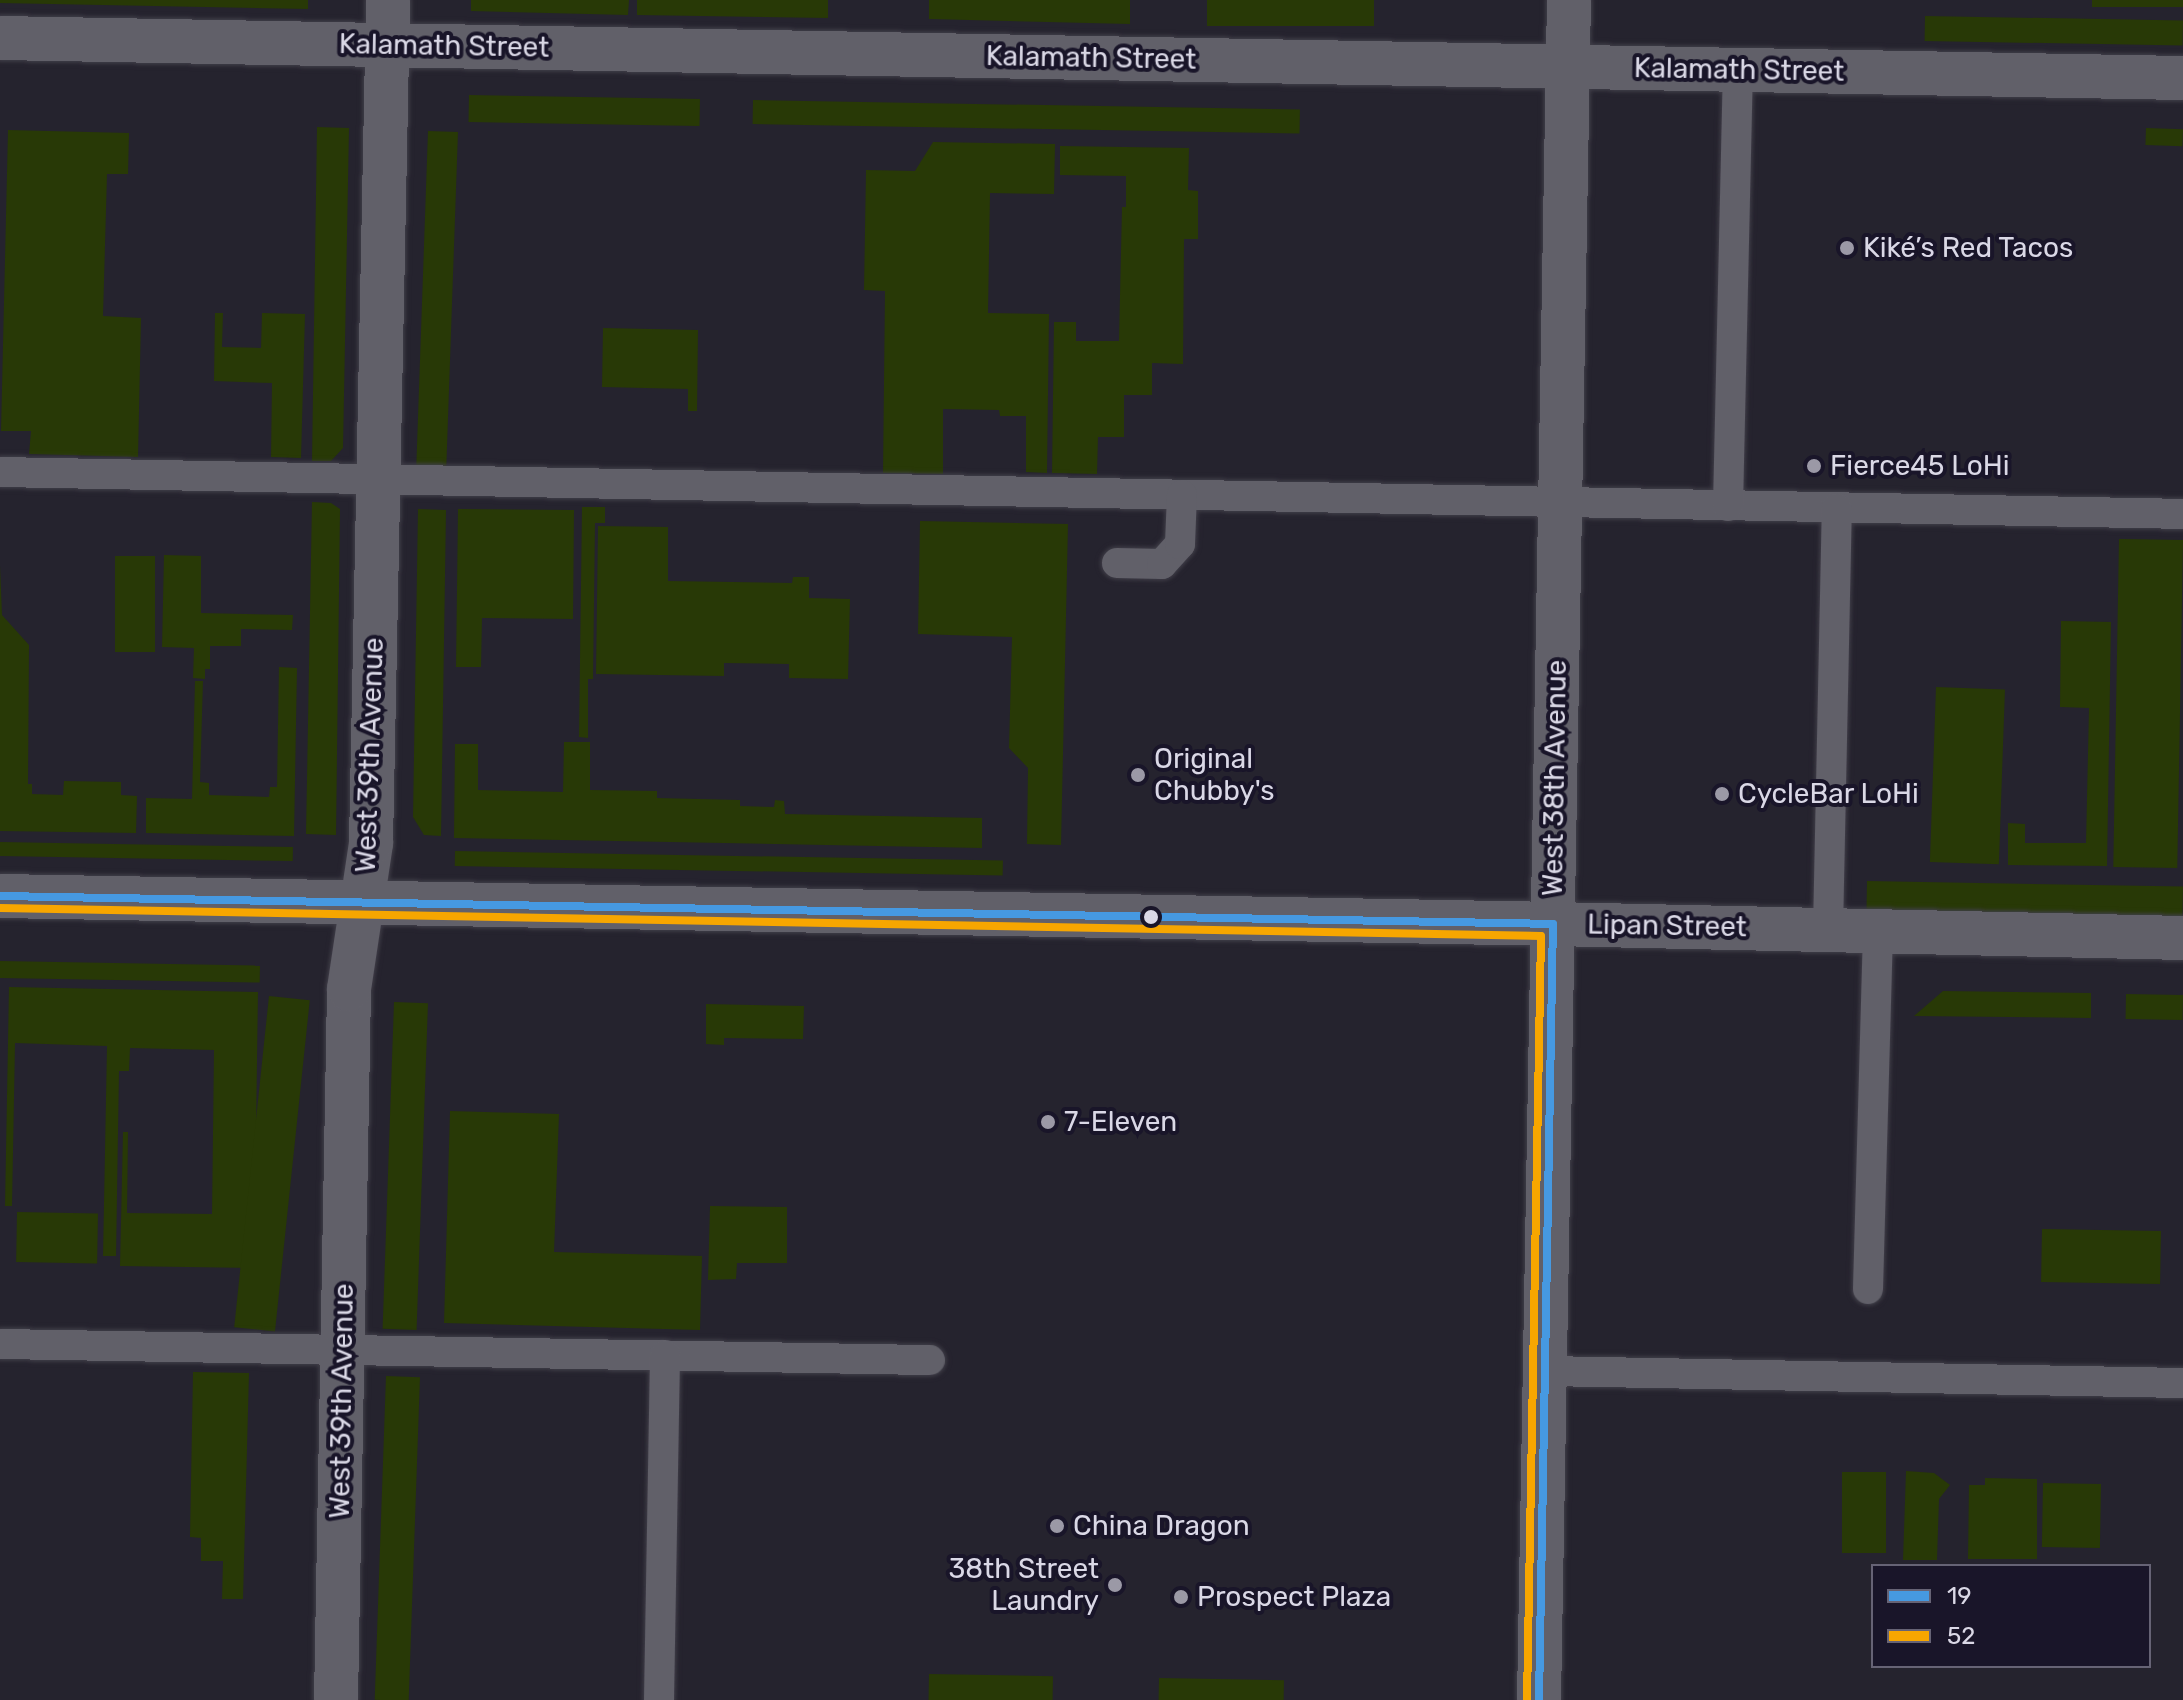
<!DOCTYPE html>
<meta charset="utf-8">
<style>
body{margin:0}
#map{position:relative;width:2183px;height:1700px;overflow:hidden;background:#25232e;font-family:Rubik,sans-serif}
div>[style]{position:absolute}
.green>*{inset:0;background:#283906;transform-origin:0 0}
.roads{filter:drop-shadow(0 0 2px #403e48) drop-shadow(0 0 2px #403e48)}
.lane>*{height:30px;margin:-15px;padding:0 15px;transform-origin:15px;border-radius:15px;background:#616069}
.street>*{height:44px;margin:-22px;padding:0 22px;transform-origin:22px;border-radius:22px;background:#616069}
.secondary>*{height:44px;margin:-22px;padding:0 22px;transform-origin:22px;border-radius:22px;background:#616069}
.bus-1>*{height:8px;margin:-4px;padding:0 4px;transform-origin:4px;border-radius:4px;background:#4699e1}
.bus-2>*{height:8px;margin:-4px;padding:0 4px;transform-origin:4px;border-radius:4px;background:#f7a600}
.dots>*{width:22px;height:22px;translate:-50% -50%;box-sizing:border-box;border:4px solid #191529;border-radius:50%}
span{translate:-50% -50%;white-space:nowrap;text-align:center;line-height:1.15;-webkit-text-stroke:8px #191529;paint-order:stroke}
.street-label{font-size:28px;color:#dad8e6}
.poi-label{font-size:28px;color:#dad8e6}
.left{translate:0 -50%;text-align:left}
.right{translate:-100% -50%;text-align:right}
.legend{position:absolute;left:1871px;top:1564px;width:280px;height:104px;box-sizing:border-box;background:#191529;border:2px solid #666375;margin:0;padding:10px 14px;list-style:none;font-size:24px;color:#dad8e6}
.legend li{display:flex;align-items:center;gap:16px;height:40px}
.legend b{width:40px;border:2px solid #666375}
</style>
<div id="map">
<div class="green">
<div style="clip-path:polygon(0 0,308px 0,308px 9px,0 3px)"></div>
<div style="clip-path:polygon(471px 0,629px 0,628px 15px,471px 11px)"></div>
<div style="clip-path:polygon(637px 0,828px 0,828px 18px,637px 15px)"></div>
<div style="clip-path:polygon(929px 0,1130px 0,1130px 24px,929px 19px)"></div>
<div style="left:1207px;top:0;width:167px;height:26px"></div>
<div style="left:2092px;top:0;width:91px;height:7px"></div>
<div style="left:1925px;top:16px;width:258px;height:25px;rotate:1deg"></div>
<div style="left:469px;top:95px;width:231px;height:27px;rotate:1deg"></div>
<div style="left:753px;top:100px;width:547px;height:24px;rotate:1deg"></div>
<div style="clip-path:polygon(317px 127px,349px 128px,343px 448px,331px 461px,312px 461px)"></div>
<div style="left:2146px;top:128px;width:37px;height:17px;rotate:2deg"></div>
<div style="clip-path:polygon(8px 130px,129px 133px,128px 174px,107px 174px,103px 316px,141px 318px,138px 457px,29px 454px,31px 431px,1px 431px)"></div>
<div style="left:428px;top:131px;width:30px;height:336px;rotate:2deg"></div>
<div style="clip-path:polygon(933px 142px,1055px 144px,1054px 194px,990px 193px,988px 313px,1049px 314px,1047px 473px,1026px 472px,1026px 416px,1000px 416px,999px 410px,943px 409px,943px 474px,883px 473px,885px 291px,864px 290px,866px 170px,915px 171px)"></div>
<div style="clip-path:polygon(1060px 146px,1189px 148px,1188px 190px,1198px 191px,1198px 239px,1184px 239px,1183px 364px,1152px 363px,1152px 395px,1124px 395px,1124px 437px,1098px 437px,1097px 474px,1052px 473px,1054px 322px,1076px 322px,1076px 341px,1119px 341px,1122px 207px,1126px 207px,1126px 176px,1060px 175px)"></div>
<div style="clip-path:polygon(215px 313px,223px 313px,222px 347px,261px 348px,262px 313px,305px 314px,301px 458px,271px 457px,272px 383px,214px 381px)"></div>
<div style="clip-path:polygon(603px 328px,698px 330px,697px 411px,688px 411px,688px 389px,602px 387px)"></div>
<div style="clip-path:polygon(312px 502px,331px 503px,340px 509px,336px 835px,306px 834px)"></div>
<div style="clip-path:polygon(582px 507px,605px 507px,605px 523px,595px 523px,593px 679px,588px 679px,588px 738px,579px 737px)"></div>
<div style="clip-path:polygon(418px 509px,446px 510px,441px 836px,424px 835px,413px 817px)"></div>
<div style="clip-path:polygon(458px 509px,574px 510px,573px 619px,482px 618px,481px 667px,456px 667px)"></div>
<div style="clip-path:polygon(920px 521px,1068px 524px,1061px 845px,1027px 844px,1028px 768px,1009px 748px,1012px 637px,918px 634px)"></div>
<div style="clip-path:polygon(598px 526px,668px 527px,668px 581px,792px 583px,793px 577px,809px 577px,809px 598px,850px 599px,848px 679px,789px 678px,789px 664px,724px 663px,724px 676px,596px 674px)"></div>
<div style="left:2119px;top:539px;width:64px;height:328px;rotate:1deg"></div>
<div style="clip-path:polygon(164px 555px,201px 556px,201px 613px,293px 615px,292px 630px,241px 629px,241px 646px,210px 646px,210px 669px,205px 669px,205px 679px,193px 678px,194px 648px,162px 647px)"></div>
<div style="left:115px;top:556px;width:40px;height:96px"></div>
<div style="clip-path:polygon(0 565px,2px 615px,29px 645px,28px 784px,32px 784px,32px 794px,63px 795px,64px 781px,121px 782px,121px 795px,137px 796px,136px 833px,0 831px)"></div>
<div style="clip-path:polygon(2061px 621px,2111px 622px,2107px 866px,2008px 865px,2008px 823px,2025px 824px,2025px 843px,2086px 843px,2089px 708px,2060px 707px)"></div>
<div style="clip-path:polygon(279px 667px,297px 668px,294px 836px,146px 833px,146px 798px,192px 799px,195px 681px,203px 681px,200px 782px,209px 783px,209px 795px,269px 797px,270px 787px,277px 787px)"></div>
<div style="left:1936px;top:687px;width:69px;height:175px;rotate:2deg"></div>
<div style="clip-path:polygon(564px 742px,590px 742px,590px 790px,657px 791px,657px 798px,740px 800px,740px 806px,774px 807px,775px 800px,784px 801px,785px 814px,982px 818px,982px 848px,454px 838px,455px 744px,478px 744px,478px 790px,563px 792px)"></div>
<div style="left:0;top:842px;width:293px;height:14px;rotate:1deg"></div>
<div style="left:455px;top:851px;width:548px;height:15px;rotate:1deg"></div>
<div style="left:1867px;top:881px;width:316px;height:41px;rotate:1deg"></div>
<div style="left:0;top:961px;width:260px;height:17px;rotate:1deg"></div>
<div style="clip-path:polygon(9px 987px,258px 992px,254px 1268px,120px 1266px,123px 1132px,128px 1132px,127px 1213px,212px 1214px,214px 1050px,130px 1048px,129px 1071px,119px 1071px,116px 1256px,103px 1256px,107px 1046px,15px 1043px,12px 1206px,5px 1206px)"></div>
<div style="clip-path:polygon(1943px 991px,2091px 993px,2091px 1018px,1914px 1016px)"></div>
<div style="left:2126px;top:994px;width:57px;height:25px;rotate:1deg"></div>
<div style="left:269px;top:996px;width:41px;height:333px;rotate:6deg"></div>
<div style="left:394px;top:1002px;width:34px;height:327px;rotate:2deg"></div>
<div style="clip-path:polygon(706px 1004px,804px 1006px,803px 1039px,724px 1038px,724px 1045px,706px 1044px)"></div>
<div style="clip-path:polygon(450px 1111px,559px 1114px,554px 1252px,702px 1256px,700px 1330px,444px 1323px)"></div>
<div style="clip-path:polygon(710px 1206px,787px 1207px,787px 1263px,737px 1263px,736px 1279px,708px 1280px)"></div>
<div style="left:17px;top:1212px;width:81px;height:50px;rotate:1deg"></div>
<div style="left:2042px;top:1229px;width:119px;height:53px;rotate:1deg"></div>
<div style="clip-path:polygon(193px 1372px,249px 1373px,243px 1599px,222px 1599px,223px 1561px,201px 1561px,201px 1538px,190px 1537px)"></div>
<div style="left:386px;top:1376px;width:34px;height:324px;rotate:2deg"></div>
<div style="clip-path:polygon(1906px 1471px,1934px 1473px,1950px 1485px,1939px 1499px,1937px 1560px,1903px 1560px)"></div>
<div style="left:1842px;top:1472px;width:44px;height:81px"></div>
<div style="clip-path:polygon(1985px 1478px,2037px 1479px,2037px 1559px,1968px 1559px,1969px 1485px,1985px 1485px)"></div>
<div style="left:2043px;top:1483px;width:58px;height:64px;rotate:1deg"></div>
<div style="left:929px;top:1674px;width:124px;height:26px;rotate:1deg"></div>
<div style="left:1159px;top:1678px;width:125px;height:22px;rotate:1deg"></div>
</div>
<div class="roads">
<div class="lane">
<div style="left:0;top:472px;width:2183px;rotate:1.1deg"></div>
<div style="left:1728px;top:506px;width:436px;rotate:-88.7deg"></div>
<div style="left:1117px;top:563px;width:45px;rotate:1.3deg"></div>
<div style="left:1162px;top:564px;width:27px;rotate:-48deg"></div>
<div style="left:1180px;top:544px;width:49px;rotate:-87.7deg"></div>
<div style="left:1828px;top:930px;width:422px;rotate:-88.8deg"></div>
<div style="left:1868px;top:1289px;width:358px;rotate:-88.4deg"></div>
<div style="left:0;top:1344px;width:930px;rotate:0.99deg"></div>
<div style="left:1546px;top:1371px;width:637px;rotate:1.08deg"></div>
<div style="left:659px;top:1700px;width:345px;rotate:-89deg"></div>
</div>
<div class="street">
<div style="left:0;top:38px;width:2183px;rotate:1.05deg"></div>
<div style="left:1553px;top:924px;width:630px;rotate:1.27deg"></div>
<div style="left:336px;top:1700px;width:711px;rotate:-88.95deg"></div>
<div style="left:349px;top:989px;width:148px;rotate:-81.4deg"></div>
<div style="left:371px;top:843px;width:843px;rotate:-88.84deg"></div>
</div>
<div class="secondary">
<div style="left:0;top:896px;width:1553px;rotate:1.03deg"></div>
<div style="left:1539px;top:1700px;width:1700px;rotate:-88.99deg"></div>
</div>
</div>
<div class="bus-1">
<div style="left:0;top:896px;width:1553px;rotate:1.03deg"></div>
<div style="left:1539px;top:1700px;width:776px;rotate:-88.97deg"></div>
</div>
<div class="bus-2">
<div style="left:0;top:908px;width:1541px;rotate:1.04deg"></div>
<div style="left:1541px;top:936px;width:764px;rotate:91.05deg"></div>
</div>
<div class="dots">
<div style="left:1847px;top:248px;background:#9b99a6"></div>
<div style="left:1814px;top:466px;background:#9b99a6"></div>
<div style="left:1138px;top:775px;background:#9b99a6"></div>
<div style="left:1722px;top:794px;background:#9b99a6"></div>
<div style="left:1151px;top:917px;background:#dad8e6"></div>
<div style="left:1048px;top:1122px;background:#9b99a6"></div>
<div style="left:1057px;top:1526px;background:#9b99a6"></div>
<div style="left:1115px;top:1585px;background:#9b99a6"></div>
<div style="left:1181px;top:1597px;background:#9b99a6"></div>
</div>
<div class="street-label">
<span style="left:444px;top:46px;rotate:1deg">Kalamath Street</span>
<span style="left:1091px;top:58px;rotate:1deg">Kalamath Street</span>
<span style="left:1739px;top:70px;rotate:1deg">Kalamath Street</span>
<span style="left:370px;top:755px;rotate:-88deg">West 39th Avenue</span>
<span style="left:1555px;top:778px;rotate:-89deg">West 38th Avenue</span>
<span style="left:1667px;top:926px;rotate:1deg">Lipan Street</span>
<span style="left:342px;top:1401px;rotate:-89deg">West 39th Avenue</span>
</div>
<div class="poi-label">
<span class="left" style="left:1863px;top:248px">Kiké’s Red Tacos</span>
<span class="left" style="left:1830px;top:466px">Fierce45 LoHi</span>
<span class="left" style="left:1154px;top:775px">Original<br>Chubby's</span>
<span class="left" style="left:1738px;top:794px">CycleBar LoHi</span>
<span class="left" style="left:1064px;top:1122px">7-Eleven</span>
<span class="left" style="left:1073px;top:1526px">China Dragon</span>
<span class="right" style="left:1099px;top:1585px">38th Street<br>Laundry</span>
<span class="left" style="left:1197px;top:1597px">Prospect Plaza</span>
</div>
<ul class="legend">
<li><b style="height:10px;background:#4699e1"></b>19</li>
<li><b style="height:10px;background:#f7a600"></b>52</li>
</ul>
</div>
